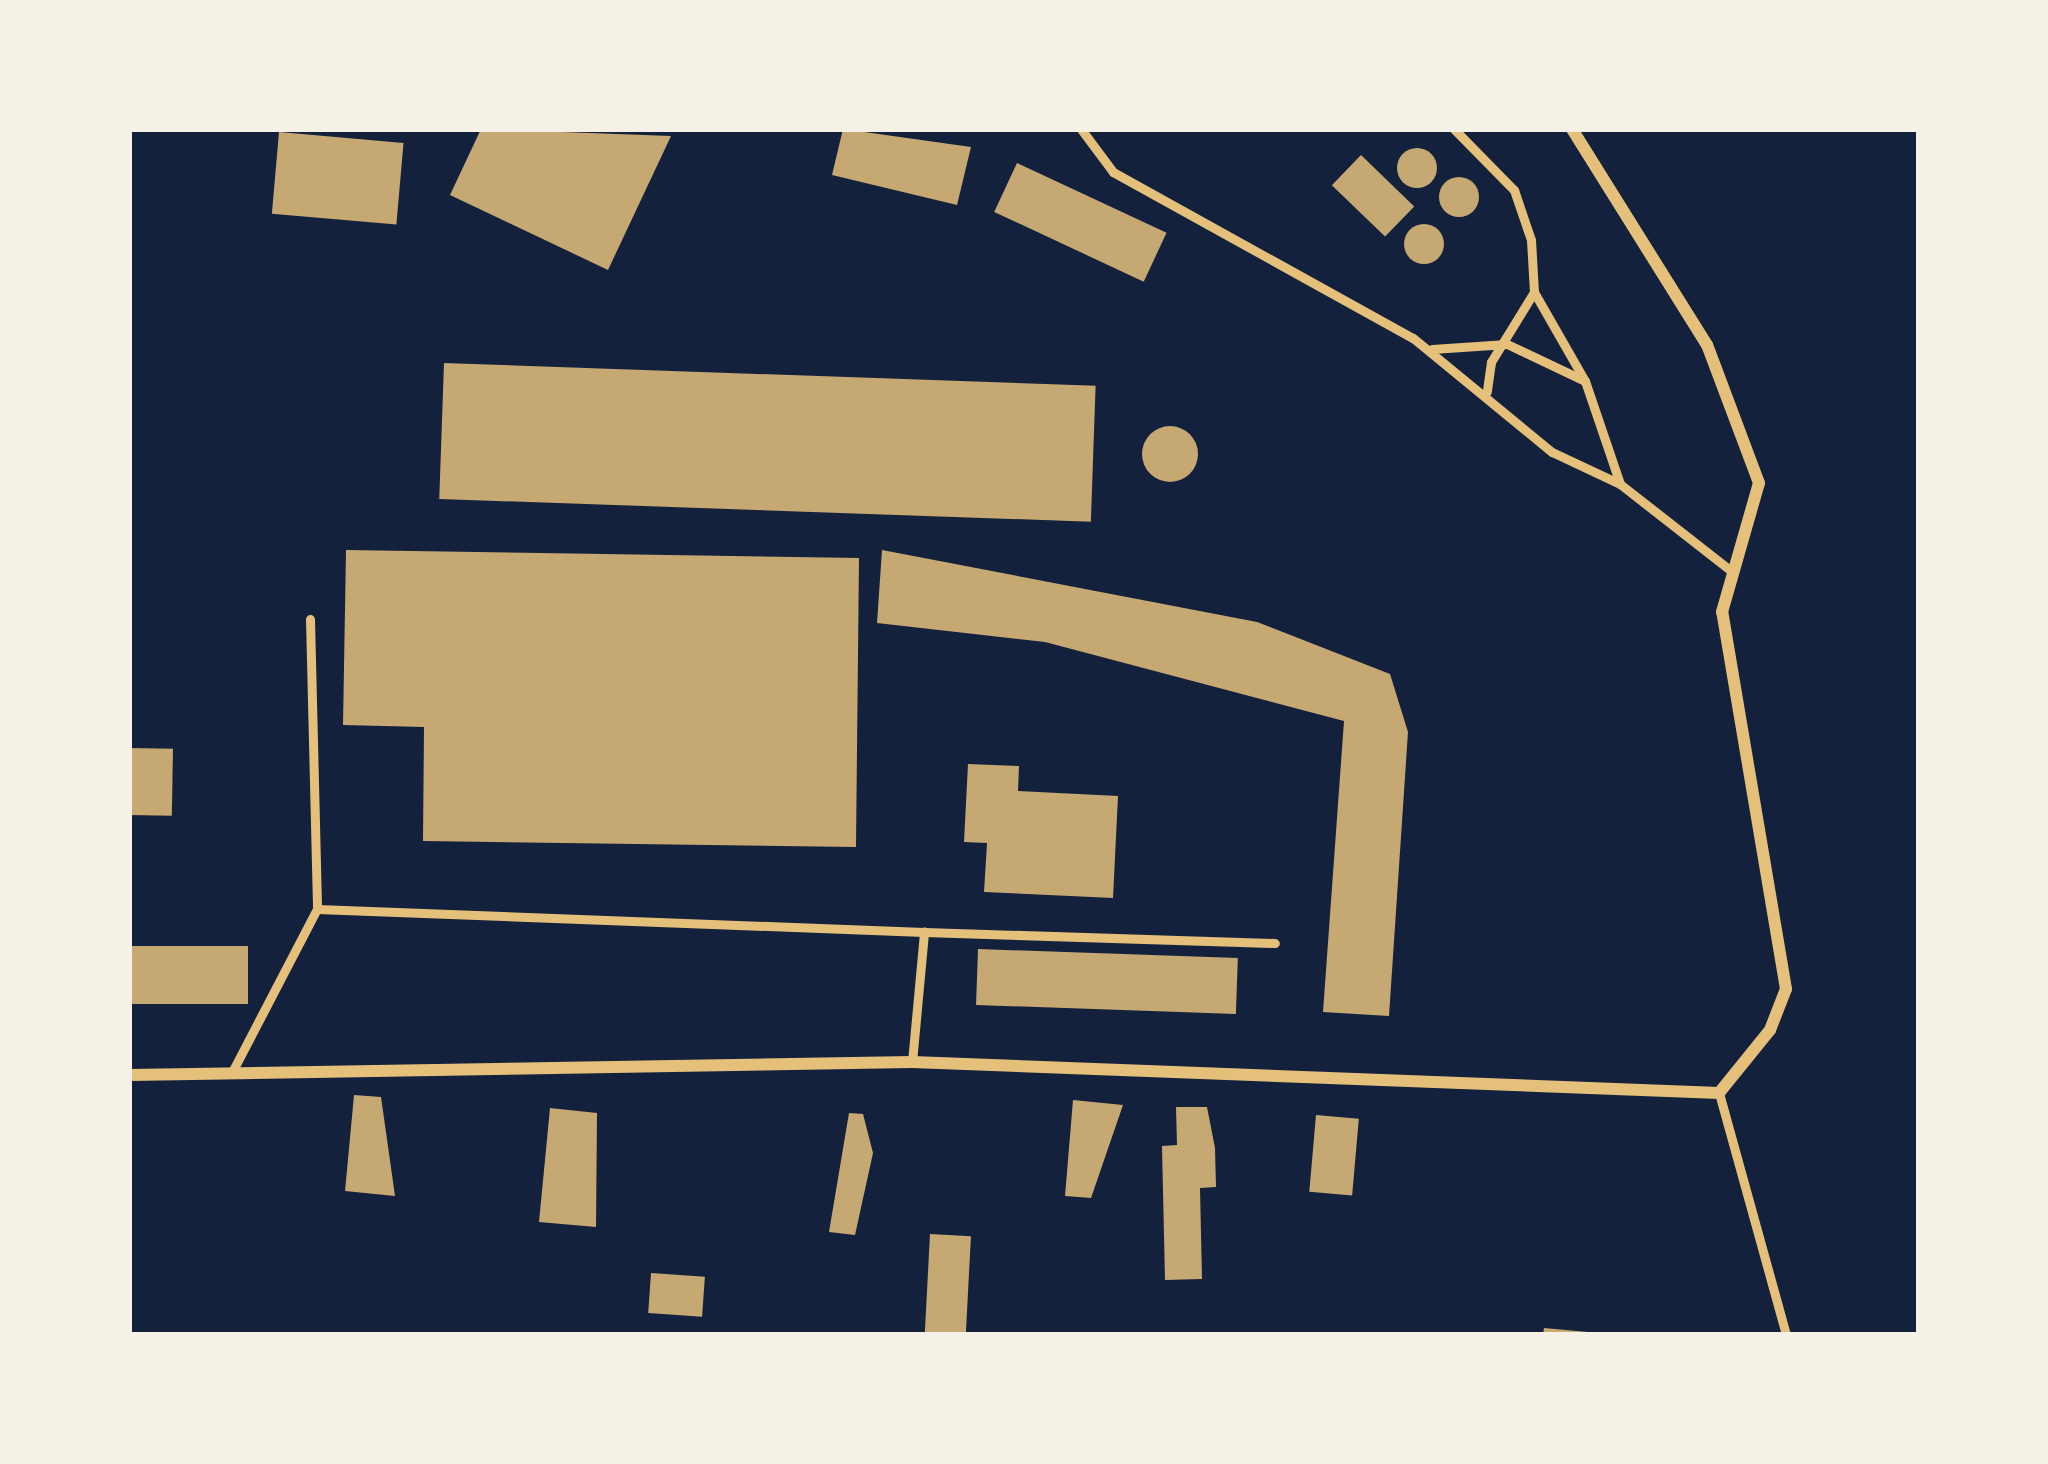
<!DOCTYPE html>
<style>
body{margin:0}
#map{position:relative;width:2048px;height:1464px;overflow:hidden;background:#14213d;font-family:Ubuntu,sans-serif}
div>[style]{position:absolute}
.building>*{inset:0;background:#c6a872;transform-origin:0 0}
.round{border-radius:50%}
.service>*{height:9px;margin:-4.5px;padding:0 4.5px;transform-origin:4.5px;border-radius:4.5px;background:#e5c07b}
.minor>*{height:12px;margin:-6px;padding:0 6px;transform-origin:6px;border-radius:6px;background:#e5c07b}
span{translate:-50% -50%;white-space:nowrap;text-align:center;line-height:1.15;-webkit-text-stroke:10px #f6f1e7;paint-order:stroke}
.frame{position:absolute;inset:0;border:132px solid #f6f1e7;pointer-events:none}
</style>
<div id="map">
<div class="building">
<div style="clip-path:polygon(481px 129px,671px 136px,608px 270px,450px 195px)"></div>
<div style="clip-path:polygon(843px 129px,971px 147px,957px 205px,832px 175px)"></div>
<div style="left:279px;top:132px;width:125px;height:82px;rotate:5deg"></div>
<div class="round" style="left:1397px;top:148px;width:40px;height:40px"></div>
<div style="left:1361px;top:155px;width:74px;height:42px;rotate:44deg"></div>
<div style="left:1017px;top:163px;width:165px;height:54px;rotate:25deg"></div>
<div class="round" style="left:1439px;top:177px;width:40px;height:40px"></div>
<div class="round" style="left:1404px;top:224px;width:40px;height:40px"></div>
<div style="left:444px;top:363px;width:652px;height:136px;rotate:2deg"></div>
<div class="round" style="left:1142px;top:426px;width:56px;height:56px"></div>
<div style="clip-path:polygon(346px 550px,859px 558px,856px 847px,423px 841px,424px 727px,343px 725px)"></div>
<div style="clip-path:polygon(882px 550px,1257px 622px,1390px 674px,1408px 732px,1389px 1016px,1323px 1012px,1344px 721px,1045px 642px,877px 623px)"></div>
<div style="left:129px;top:748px;width:44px;height:67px;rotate:1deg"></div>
<div style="clip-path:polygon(968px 764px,1019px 766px,1018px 791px,1118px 796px,1113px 898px,984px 892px,987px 843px,964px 842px)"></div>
<div style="left:129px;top:946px;width:119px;height:58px"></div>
<div style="left:978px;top:949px;width:260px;height:56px;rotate:2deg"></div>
<div style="clip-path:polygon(354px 1095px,381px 1097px,395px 1196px,345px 1191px)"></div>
<div style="clip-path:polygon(1073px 1100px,1123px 1105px,1091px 1198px,1065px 1196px)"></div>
<div style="clip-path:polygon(1176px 1107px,1207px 1107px,1215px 1148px,1216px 1187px,1200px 1188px,1202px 1279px,1165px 1280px,1162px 1146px,1177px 1145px)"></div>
<div style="clip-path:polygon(550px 1108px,597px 1113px,596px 1227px,539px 1222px)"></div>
<div style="clip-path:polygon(849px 1113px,863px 1114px,873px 1153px,855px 1235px,829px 1232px)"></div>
<div style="left:1316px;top:1115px;width:43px;height:77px;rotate:5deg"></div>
<div style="left:930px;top:1234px;width:41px;height:99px;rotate:3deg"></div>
<div style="left:651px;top:1273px;width:54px;height:40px;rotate:4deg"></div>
<div style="clip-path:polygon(1544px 1328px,1588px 1332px,1587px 1335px,1543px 1335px)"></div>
</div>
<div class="service">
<div style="left:1081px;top:129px;width:54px;rotate:53.3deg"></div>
<div style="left:1113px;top:172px;width:343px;rotate:29deg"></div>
<div style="left:1413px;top:338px;width:180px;rotate:39.4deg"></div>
<div style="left:1552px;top:452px;width:75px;rotate:25.2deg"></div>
<div style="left:1620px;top:484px;width:140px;rotate:38deg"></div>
<div style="left:1454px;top:129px;width:86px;rotate:45.5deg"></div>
<div style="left:1514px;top:190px;width:53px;rotate:71.2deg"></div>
<div style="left:1531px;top:240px;width:52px;rotate:86.7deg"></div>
<div style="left:1534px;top:292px;width:82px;rotate:121.6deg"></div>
<div style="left:1491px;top:362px;width:30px;rotate:98deg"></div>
<div style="left:1534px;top:292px;width:103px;rotate:60.2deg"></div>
<div style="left:1432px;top:349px;width:75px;rotate:-3.8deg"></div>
<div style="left:1507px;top:344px;width:86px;rotate:25.4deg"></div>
<div style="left:1585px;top:381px;width:109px;rotate:71.2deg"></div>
<div style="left:310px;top:619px;width:290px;rotate:88.6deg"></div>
<div style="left:317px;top:909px;width:607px;rotate:2.17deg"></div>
<div style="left:912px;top:1062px;width:131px;rotate:-84.7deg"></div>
<div style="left:924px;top:932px;width:351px;rotate:1.8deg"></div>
<div style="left:231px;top:1074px;width:186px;rotate:-62.5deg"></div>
<div style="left:1719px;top:1093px;width:251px;rotate:74.5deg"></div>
</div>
<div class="minor">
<div style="left:129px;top:1075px;width:783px;rotate:-0.95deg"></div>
<div style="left:912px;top:1062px;width:808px;rotate:2.2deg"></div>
<div style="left:1719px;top:1093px;width:81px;rotate:-51deg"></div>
<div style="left:1770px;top:1030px;width:44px;rotate:-68.7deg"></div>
<div style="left:1786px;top:989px;width:382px;rotate:-99.6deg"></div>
<div style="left:1722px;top:612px;width:134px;rotate:-74deg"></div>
<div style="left:1759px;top:483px;width:147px;rotate:-110.6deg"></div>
<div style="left:1707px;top:345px;width:255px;rotate:-122deg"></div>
</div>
<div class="frame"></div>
</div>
